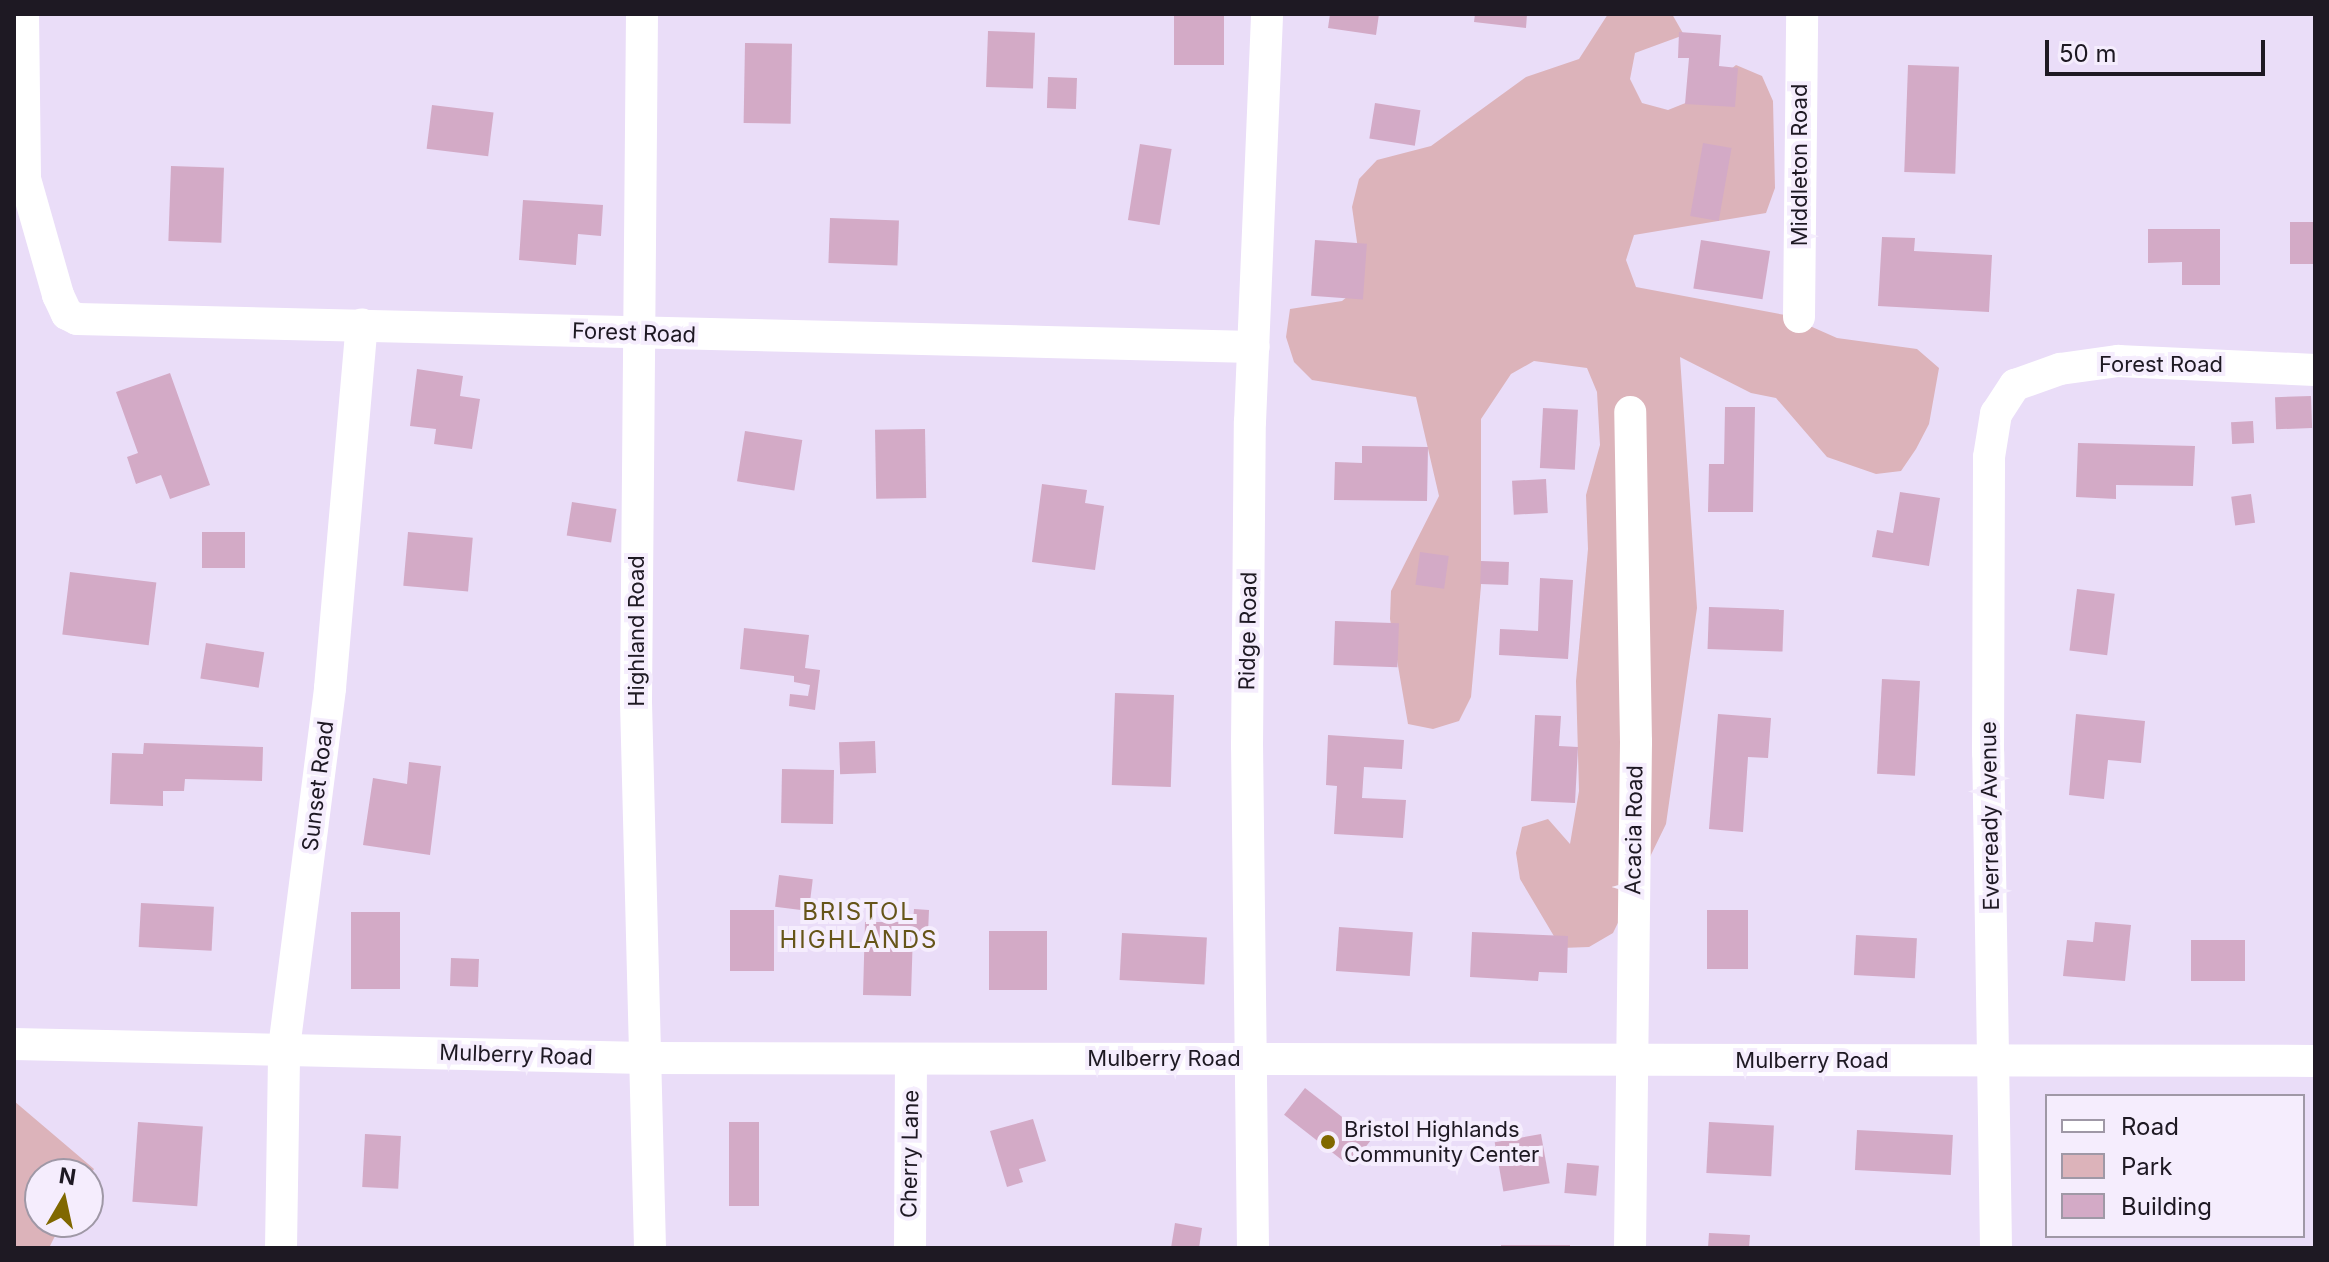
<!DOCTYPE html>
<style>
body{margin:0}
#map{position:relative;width:2329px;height:1262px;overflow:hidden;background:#eaddf8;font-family:Inter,sans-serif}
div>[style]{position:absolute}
.green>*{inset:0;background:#dcb3ba}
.building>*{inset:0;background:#d3aac6;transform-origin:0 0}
.street>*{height:32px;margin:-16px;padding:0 16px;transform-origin:16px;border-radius:16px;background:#fff}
.dots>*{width:22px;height:22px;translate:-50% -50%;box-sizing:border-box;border:4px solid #f5edfd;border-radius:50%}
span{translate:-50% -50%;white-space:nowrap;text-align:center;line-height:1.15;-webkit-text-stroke:8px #f5edfd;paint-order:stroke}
.street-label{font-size:22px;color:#1e1923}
.poi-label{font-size:22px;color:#1e1923}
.left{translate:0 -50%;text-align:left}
.neighbourhood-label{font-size:24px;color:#665519;letter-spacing:2px}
.frame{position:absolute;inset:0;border:16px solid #1e1923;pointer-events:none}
.legend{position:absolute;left:2045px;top:1094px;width:260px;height:144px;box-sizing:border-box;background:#f5edfd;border:2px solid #9f98a6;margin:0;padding:10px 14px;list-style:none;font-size:24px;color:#1e1923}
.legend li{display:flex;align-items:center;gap:16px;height:40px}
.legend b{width:40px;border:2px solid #9f98a6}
.north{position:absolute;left:24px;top:1158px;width:80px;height:80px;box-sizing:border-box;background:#f5edfd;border:2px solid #9f98a6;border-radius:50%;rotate:9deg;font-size:22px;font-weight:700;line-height:32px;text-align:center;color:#1e1923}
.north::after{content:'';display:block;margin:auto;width:28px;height:36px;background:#806800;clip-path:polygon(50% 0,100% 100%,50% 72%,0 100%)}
.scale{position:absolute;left:2045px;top:40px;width:220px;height:36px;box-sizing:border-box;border:4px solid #1e1923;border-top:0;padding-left:10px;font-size:24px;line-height:28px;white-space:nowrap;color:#1e1923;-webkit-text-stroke:6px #f5edfd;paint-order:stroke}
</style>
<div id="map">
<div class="green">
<div style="clip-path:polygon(1608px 14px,1672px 14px,1684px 35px,1635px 53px,1630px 79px,1642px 103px,1668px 110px,1693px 100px,1736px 65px,1762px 76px,1773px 101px,1775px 188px,1766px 213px,1634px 235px,1626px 260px,1636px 287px,1785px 315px,1837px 338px,1917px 349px,1939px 368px,1929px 424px,1916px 449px,1901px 471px,1876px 474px,1827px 457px,1776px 398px,1751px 393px,1680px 357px,1697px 608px,1666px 824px,1613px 933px,1589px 947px,1561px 948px,1520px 879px,1516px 853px,1522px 827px,1548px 819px,1570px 844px,1579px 791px,1576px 681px,1588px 549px,1586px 495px,1600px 445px,1597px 392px,1587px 368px,1534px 361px,1511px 374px,1481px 419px,1481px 586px,1471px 697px,1459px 721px,1433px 729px,1408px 724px,1390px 619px,1391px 591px,1439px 496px,1416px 397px,1312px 380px,1294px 362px,1286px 337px,1290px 309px,1342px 301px,1363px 284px,1352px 207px,1359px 179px,1377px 160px,1431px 146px,1526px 77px,1579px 59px)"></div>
<div style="clip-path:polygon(14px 1101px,94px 1169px,88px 1179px,88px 1174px,40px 1174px,40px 1222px,62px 1222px,49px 1248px,14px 1248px)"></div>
</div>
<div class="building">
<div style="left:1174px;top:14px;width:50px;height:51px"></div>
<div style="clip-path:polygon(1330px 14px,1379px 14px,1376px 35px,1328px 28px)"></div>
<div style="clip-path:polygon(1475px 14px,1527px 14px,1526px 28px,1474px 22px)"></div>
<div style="left:988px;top:31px;width:47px;height:56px;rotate:2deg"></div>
<div style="clip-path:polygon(1679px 32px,1721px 35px,1719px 66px,1738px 68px,1735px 107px,1685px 104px,1689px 58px,1678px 58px)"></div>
<div style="left:745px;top:43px;width:47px;height:80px;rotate:1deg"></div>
<div style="left:1908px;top:65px;width:51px;height:107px;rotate:2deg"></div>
<div style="left:1048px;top:77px;width:29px;height:31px;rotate:2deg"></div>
<div style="left:1375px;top:103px;width:46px;height:36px;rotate:9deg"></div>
<div style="left:432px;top:105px;width:62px;height:44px;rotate:7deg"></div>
<div style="left:1703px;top:143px;width:29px;height:74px;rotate:10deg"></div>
<div style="left:1140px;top:144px;width:32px;height:77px;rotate:9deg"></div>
<div style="left:171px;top:166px;width:53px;height:75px;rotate:2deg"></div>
<div style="clip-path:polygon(523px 200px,603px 205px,601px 236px,578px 234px,576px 265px,519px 260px)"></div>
<div style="left:830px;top:218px;width:69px;height:45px;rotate:2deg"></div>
<div style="left:2290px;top:222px;width:25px;height:42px"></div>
<div style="clip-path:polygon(2148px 229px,2220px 229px,2220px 285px,2182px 285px,2182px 262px,2148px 263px)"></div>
<div style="clip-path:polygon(1882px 237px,1915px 238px,1914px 251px,1992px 255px,1989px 312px,1878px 306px)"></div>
<div style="left:1315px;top:240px;width:52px;height:56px;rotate:4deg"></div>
<div style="left:1701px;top:240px;width:70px;height:49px;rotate:9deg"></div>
<div style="clip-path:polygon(417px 369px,463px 376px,460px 396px,480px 399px,472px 449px,434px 444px,436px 429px,410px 426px)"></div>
<div style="clip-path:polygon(170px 373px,210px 485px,170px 499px,161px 475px,136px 484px,127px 457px,138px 453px,116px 392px)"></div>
<div style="left:2311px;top:396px;width:32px;height:36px;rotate:88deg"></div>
<div style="clip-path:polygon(1725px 407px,1755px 407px,1753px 512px,1708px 512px,1709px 464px,1724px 464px)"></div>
<div style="left:1543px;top:408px;width:35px;height:60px;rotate:3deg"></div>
<div style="left:2253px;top:421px;width:22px;height:22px;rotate:87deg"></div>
<div style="left:925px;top:429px;width:69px;height:50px;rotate:89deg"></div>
<div style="left:745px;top:431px;width:58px;height:51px;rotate:9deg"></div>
<div style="clip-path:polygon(2078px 443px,2195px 446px,2193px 486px,2116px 485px,2116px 499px,2076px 497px)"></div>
<div style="clip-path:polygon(1362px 446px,1428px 447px,1427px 501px,1334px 500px,1335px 462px,1362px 463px)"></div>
<div style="left:1546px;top:479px;width:34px;height:34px;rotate:87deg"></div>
<div style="clip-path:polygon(1042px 484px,1087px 490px,1085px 503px,1104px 506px,1095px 570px,1032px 562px)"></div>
<div style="clip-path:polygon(1900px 492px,1940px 498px,1929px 566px,1872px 557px,1877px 530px,1893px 533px)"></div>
<div style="left:2251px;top:494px;width:29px;height:20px;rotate:82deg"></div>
<div style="left:572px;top:502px;width:45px;height:34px;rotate:9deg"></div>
<div style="left:202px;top:532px;width:43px;height:36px"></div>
<div style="left:408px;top:532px;width:65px;height:54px;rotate:5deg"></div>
<div style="left:1420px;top:552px;width:29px;height:33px;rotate:8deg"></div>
<div style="left:1481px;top:561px;width:28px;height:23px;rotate:2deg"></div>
<div style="left:70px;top:572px;width:87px;height:63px;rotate:7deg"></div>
<div style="clip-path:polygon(1540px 578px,1573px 580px,1568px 659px,1499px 655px,1500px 629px,1538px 631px)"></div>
<div style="left:2077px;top:589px;width:38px;height:62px;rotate:7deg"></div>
<div style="left:1709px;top:607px;width:75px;height:42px;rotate:2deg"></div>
<div style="left:1335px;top:621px;width:64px;height:44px;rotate:2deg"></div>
<div style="clip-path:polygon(744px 628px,809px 635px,805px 668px,820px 670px,815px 710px,789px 706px,790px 694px,808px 696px,810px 685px,794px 682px,794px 676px,740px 669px)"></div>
<div style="left:206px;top:643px;width:59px;height:36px;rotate:9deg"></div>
<div style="left:1882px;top:679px;width:38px;height:95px;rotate:3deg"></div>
<div style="left:1115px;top:693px;width:59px;height:92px;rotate:2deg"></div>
<div style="clip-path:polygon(1718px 714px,1771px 718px,1768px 758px,1748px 757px,1743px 832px,1709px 829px)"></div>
<div style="clip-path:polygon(2076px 714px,2145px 721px,2141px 763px,2108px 760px,2104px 799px,2069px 795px)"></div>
<div style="clip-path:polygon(1535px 715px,1561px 716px,1559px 746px,1578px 747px,1575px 803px,1531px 801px)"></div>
<div style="clip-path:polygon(1328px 735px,1404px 740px,1402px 769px,1364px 767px,1362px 798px,1406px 800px,1403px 838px,1334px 834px,1337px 786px,1326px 785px)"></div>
<div style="left:875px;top:741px;width:32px;height:36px;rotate:88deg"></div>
<div style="clip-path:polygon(144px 743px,263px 747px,262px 781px,185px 779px,184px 791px,163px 791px,163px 806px,110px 804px,112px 753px,143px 754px)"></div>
<div style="clip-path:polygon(409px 762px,441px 766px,430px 855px,363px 845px,373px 778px,407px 784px)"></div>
<div style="left:782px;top:769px;width:52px;height:54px;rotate:1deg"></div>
<div style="left:779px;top:875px;width:34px;height:32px;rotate:7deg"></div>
<div style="left:141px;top:903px;width:73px;height:44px;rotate:3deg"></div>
<div style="clip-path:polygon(914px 909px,929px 910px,928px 933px,913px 932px,911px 996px,863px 995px,865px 922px,913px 922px)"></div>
<div style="left:730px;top:910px;width:44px;height:61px"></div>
<div style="left:1707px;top:910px;width:41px;height:59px"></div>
<div style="left:400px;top:912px;width:77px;height:49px;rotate:90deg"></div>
<div style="clip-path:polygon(2095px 922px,2131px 925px,2125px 981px,2063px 976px,2067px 940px,2093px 942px)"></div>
<div style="left:1339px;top:927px;width:74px;height:44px;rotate:4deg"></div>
<div style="left:989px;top:931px;width:58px;height:59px"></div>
<div style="clip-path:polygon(1472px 932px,1568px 936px,1567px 973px,1539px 972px,1538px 981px,1470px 977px)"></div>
<div style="left:1122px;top:933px;width:85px;height:47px;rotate:3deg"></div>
<div style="left:1856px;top:935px;width:61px;height:40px;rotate:3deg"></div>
<div style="left:2191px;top:940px;width:54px;height:41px"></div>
<div style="left:451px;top:958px;width:28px;height:28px;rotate:2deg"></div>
<div style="left:1305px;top:1088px;width:84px;height:34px;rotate:38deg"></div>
<div style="clip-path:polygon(1033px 1119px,1046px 1161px,1019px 1169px,1023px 1182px,1007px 1187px,990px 1131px)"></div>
<div style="left:138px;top:1122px;width:65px;height:80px;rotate:4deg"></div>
<div style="left:729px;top:1122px;width:30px;height:84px"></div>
<div style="left:1709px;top:1122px;width:65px;height:51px;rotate:3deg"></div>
<div style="left:1857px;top:1130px;width:96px;height:40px;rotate:3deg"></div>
<div style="left:365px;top:1134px;width:36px;height:53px;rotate:3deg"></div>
<div style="left:1541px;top:1134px;width:50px;height:47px;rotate:80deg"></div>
<div style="left:1567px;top:1163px;width:32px;height:30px;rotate:5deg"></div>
<div style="clip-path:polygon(1175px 1223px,1202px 1228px,1199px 1248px,1171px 1248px)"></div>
<div style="clip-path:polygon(1709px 1233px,1750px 1235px,1749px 1248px,1708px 1248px)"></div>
<div style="left:1501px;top:1245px;width:69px;height:3px"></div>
</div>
<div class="street">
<div style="left:23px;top:14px;width:165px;rotate:89.3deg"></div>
<div style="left:25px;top:179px;width:121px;rotate:74.1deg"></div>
<div style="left:58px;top:295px;width:21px;rotate:65deg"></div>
<div style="left:67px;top:314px;width:11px;rotate:27deg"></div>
<div style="left:77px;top:319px;width:1177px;rotate:1.36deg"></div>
<div style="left:642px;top:14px;width:688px;rotate:90.5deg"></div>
<div style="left:636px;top:702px;width:546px;rotate:88.53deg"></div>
<div style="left:1799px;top:317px;width:303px;rotate:-89.4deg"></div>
<div style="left:14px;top:1044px;width:631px;rotate:1.27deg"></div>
<div style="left:645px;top:1058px;width:1670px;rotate:0.1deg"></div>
<div style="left:281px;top:1248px;width:200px;rotate:-89.1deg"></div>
<div style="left:284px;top:1048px;width:363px;rotate:-82.7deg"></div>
<div style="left:330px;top:688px;width:365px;rotate:-85deg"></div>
<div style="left:910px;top:1248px;width:188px;rotate:-89.7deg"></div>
<div style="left:1253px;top:1248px;width:502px;rotate:-90.68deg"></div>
<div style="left:1247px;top:746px;width:324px;rotate:-89.5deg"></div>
<div style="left:1250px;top:422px;width:408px;rotate:-87.6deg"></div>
<div style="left:1630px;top:1248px;width:506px;rotate:-89.32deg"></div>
<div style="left:1636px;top:742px;width:330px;rotate:-91deg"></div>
<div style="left:1996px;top:1248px;width:495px;rotate:-90.9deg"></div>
<div style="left:1988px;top:753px;width:296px;rotate:-89.8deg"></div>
<div style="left:1989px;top:457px;width:44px;rotate:-80.8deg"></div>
<div style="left:1996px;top:414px;width:35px;rotate:-57deg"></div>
<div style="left:2015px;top:385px;width:48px;rotate:-19.6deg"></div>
<div style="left:2060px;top:369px;width:59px;rotate:-7.9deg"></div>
<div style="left:2118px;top:361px;width:197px;rotate:2.6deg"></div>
</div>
<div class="dots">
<div style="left:1328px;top:1142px;background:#806800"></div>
</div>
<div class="street-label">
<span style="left:1800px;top:165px;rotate:-90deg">Middleton Road</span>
<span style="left:634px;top:333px;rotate:2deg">Forest Road</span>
<span style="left:2161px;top:365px">Forest Road</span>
<span style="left:637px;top:631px;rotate:-90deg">Highland Road</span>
<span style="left:1248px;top:631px;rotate:-89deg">Ridge Road</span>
<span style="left:318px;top:786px;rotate:-83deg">Sunset Road</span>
<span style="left:1990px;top:816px;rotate:-91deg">Everready Avenue</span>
<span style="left:1634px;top:830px;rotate:-89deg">Acacia Road</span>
<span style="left:516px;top:1055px;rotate:2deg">Mulberry Road</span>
<span style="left:1164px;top:1059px">Mulberry Road</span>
<span style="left:1812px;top:1061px">Mulberry Road</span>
<span style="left:910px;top:1154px;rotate:-89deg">Cherry Lane</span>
</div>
<div class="poi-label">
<span class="left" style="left:1344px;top:1142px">Bristol Highlands<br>Community Center</span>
</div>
<div class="neighbourhood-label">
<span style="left:859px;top:926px">BRISTOL<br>HIGHLANDS</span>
</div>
<div class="frame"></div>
<ul class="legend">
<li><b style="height:10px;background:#fff"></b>Road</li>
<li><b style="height:22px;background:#dcb3ba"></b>Park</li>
<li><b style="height:22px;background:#d3aac6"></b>Building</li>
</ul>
<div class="north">N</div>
<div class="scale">50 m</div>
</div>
